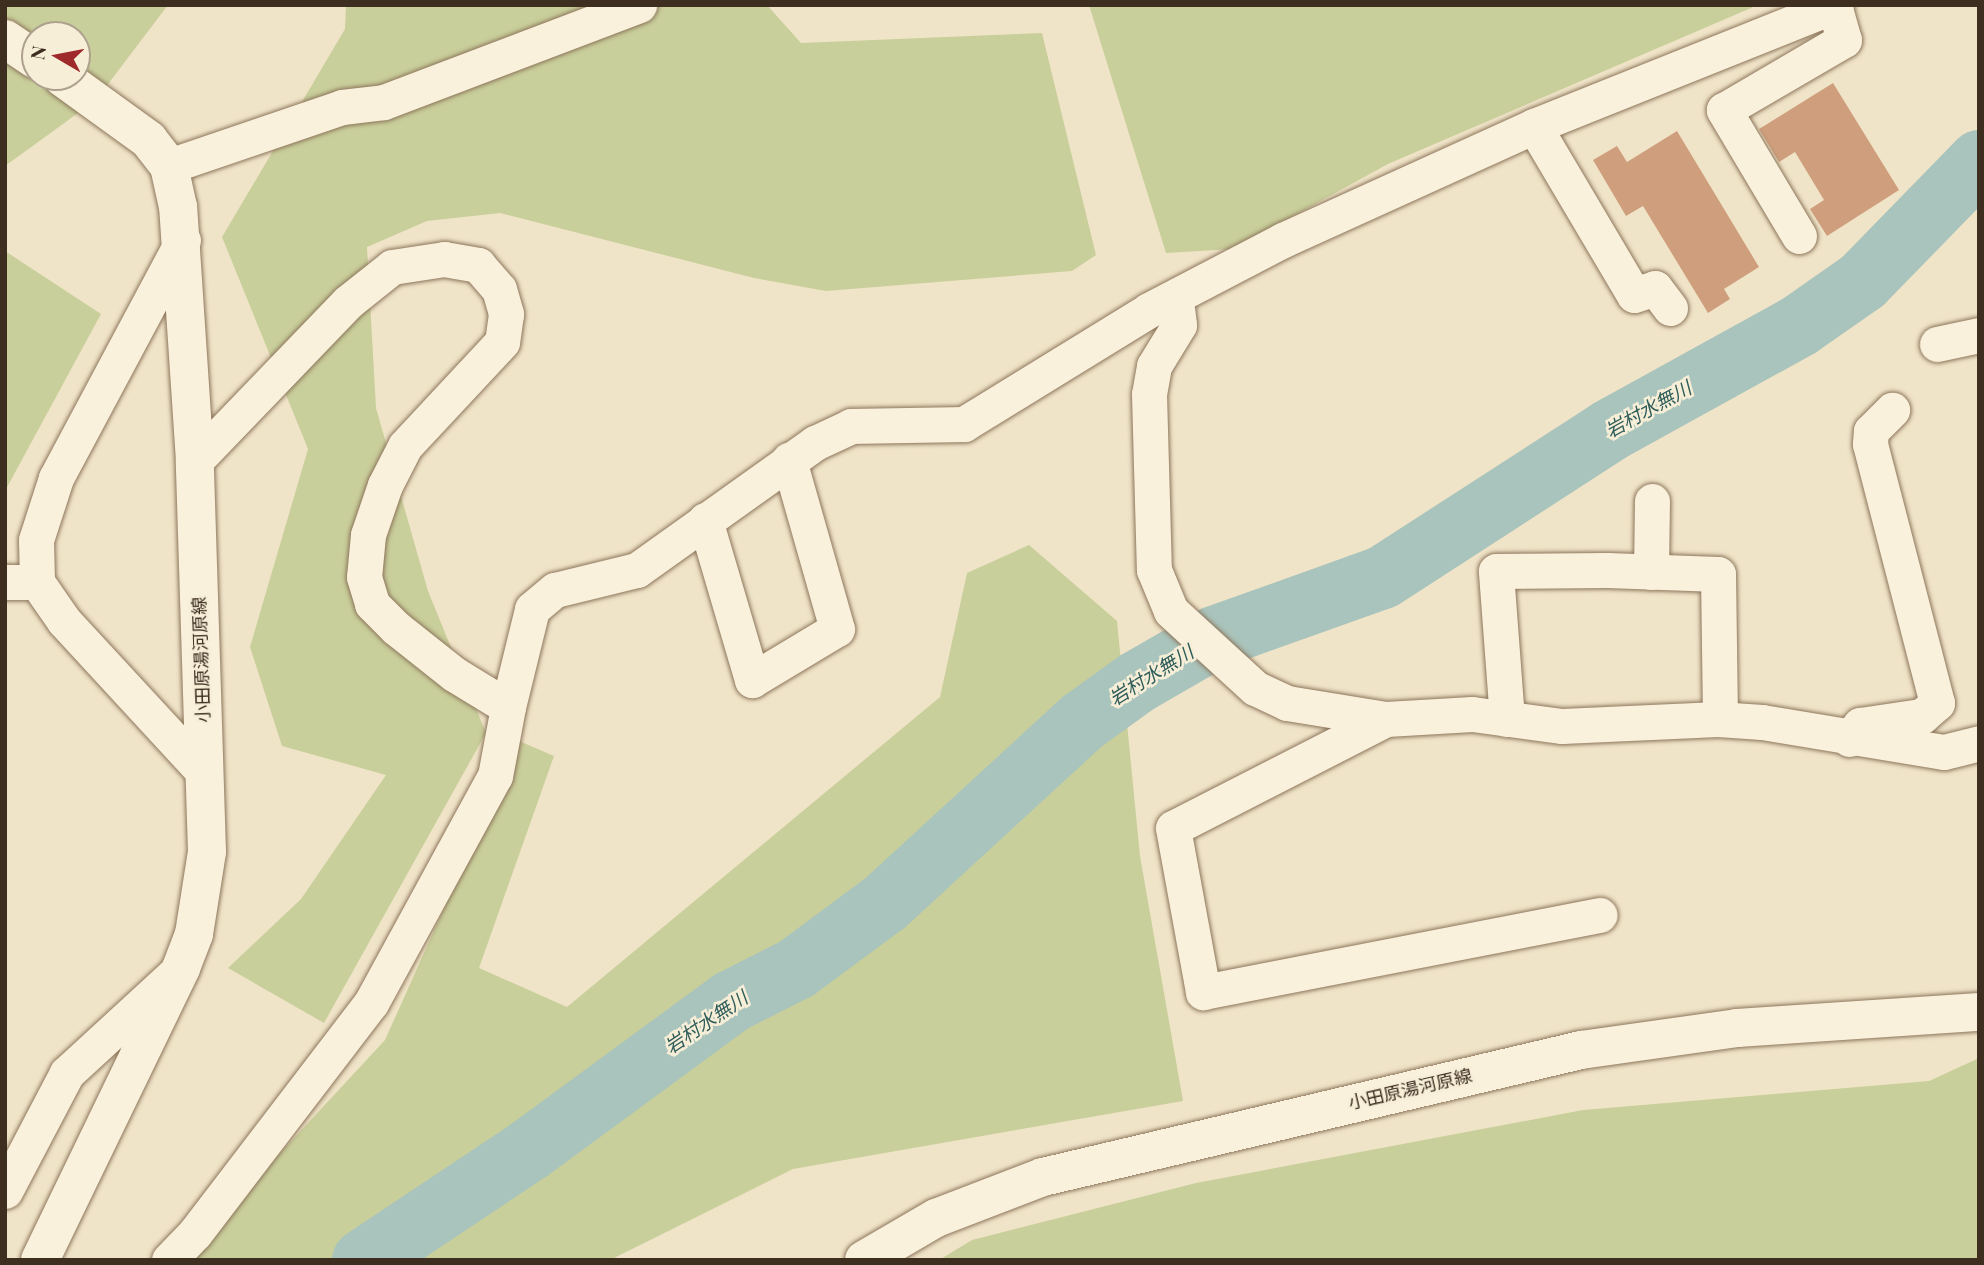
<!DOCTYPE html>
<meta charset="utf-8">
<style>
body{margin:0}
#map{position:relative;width:1984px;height:1265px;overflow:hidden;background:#f0e4c8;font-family:"Playfair Display","Noto Sans JP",serif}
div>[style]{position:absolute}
.green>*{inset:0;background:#c9cf9b}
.river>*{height:63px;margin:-31.5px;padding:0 31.5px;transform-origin:31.5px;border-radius:31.5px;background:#a9c4bc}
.building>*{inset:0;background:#cf9f7d}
.roads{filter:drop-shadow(0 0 2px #8d765c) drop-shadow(0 0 2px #8d765c)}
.minor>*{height:35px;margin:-17.5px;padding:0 17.5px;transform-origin:17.5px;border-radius:17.5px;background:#faf1dc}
.secondary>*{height:38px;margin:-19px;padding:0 19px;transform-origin:19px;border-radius:19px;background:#faf1dc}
span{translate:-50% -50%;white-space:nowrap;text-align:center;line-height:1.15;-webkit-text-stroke:5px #f7eed8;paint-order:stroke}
.street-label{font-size:18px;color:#3d2e20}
.water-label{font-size:19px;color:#2f5d5a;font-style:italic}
.frame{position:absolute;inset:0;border:7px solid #3d2e20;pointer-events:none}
.north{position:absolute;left:21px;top:21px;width:70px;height:70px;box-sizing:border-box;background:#f7eed8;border:2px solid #ada18e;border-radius:50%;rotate:280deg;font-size:19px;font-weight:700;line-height:28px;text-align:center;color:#3d2e20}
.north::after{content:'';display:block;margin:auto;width:24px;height:32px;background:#9e2a2b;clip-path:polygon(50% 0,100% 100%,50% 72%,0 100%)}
</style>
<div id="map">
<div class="green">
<div style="clip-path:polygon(evenodd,5px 5px,168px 5px,96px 100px,5px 166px,5px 5px,35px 35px,77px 35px,77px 77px,35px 77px,35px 35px)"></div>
<div style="clip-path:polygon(346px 5px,767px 5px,801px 43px,1042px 33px,1096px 255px,1072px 271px,826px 291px,754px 278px,500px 213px,427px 221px,367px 247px,376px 408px,428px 591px,486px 733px,324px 1023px,228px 968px,301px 899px,386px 775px,282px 746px,250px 647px,308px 449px,222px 237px,345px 29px)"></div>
<div style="clip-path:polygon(1089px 5px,1758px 5px,1388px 164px,1233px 249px,1166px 253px)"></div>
<div style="clip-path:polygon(5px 251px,101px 314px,5px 491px)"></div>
<div style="clip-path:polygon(1029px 545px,1117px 621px,1140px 856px,1183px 1101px,793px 1169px,610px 1260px,181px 1260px,385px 1040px,519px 741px,554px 756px,479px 968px,567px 1007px,940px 697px,967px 573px)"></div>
<div style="clip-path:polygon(1979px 1058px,1979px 1260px,939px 1260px,972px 1240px,1196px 1183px,1583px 1110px,1929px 1081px)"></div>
</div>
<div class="river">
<div style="left:363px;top:1260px;width:198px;rotate:-33.7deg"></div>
<div style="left:528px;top:1150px;width:252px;rotate:-36.3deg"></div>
<div style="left:731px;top:1001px;width:73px;rotate:-26.9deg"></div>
<div style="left:796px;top:968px;width:109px;rotate:-36.5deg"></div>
<div style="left:884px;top:903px;width:269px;rotate:-42.6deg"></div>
<div style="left:1082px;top:721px;width:67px;rotate:-35.8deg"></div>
<div style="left:1136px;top:682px;width:90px;rotate:-30deg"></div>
<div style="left:1214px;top:637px;width:178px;rotate:-19.7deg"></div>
<div style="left:1382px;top:577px;width:270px;rotate:-32.9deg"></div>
<div style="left:1609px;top:430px;width:217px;rotate:-28.9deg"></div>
<div style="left:1799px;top:325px;width:77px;rotate:-34.9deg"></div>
<div style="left:1862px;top:281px;width:168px;rotate:-45.7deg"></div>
</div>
<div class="building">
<div style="clip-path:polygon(1833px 83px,1899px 190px,1827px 236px,1810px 209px,1824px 200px,1795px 152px,1779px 162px,1759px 129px)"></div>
<div style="clip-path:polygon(1677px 131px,1759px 267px,1724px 289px,1730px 299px,1708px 313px,1643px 206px,1626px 216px,1593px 160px,1617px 146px,1627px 162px)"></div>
</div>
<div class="roads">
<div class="minor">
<div style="left:1534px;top:126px;width:196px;rotate:59.4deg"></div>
<div style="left:1634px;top:295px;width:22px;rotate:-18deg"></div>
<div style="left:1655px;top:288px;width:25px;rotate:53deg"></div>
<div style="left:169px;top:166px;width:183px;rotate:-18.8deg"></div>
<div style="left:342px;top:107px;width:42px;rotate:-6.8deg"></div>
<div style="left:384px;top:102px;width:273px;rotate:-20.8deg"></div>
<div style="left:1799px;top:236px;width:147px;rotate:-120.8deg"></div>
<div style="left:1724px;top:110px;width:139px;rotate:-30.3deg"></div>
<div style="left:1844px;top:40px;width:35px;rotate:-106deg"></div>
<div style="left:183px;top:240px;width:270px;rotate:118.1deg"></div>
<div style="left:56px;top:478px;width:65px;rotate:107.9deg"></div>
<div style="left:36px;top:540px;width:42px;rotate:88.6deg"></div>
<div style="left:37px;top:582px;width:47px;rotate:55.3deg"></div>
<div style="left:64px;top:621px;width:208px;rotate:47.3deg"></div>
<div style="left:1176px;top:300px;width:25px;rotate:83deg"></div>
<div style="left:1179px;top:325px;width:48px;rotate:121.4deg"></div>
<div style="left:1154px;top:366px;width:28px;rotate:100deg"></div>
<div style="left:1149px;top:394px;width:176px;rotate:88.4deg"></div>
<div style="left:1154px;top:570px;width:44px;rotate:67.5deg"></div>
<div style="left:1171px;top:611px;width:114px;rotate:42.5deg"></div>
<div style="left:1255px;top:688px;width:35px;rotate:25deg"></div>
<div style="left:1287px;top:703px;width:100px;rotate:9.2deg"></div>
<div style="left:1386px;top:719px;width:86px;rotate:-3.3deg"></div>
<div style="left:1472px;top:714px;width:91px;rotate:7.6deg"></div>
<div style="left:1562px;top:726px;width:156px;rotate:-2.6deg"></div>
<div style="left:1718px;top:719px;width:44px;rotate:3.9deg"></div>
<div style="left:1762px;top:722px;width:184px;rotate:9.4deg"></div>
<div style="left:1944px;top:752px;width:36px;rotate:-14deg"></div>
<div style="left:1937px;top:344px;width:43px;rotate:-12.1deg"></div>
<div style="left:195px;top:461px;width:221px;rotate:-46.1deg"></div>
<div style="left:348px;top:302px;width:56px;rotate:-38.5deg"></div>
<div style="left:392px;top:267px;width:53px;rotate:-8.7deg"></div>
<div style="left:444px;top:259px;width:35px;rotate:10deg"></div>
<div style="left:478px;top:265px;width:32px;rotate:49deg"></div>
<div style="left:499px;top:289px;width:26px;rotate:74deg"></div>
<div style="left:506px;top:314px;width:28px;rotate:98deg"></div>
<div style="left:502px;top:342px;width:142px;rotate:133deg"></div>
<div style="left:405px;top:446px;width:44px;rotate:117.1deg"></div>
<div style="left:385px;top:485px;width:53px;rotate:108.8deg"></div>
<div style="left:368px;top:535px;width:42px;rotate:95.4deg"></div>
<div style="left:364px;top:577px;width:28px;rotate:73deg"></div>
<div style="left:372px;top:604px;width:34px;rotate:45deg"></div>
<div style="left:396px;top:628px;width:74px;rotate:38.4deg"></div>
<div style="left:454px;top:674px;width:63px;rotate:31.4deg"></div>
<div style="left:508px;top:707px;width:101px;rotate:-76.2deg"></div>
<div style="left:532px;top:609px;width:30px;rotate:-40deg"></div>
<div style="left:555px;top:590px;width:84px;rotate:-13.7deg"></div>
<div style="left:637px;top:570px;width:219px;rotate:-35.5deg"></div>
<div style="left:815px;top:443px;width:40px;rotate:-25deg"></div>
<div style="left:851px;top:426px;width:113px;rotate:-1deg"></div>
<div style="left:964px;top:424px;width:217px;rotate:-31.6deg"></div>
<div style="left:1149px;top:310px;width:151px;rotate:-27.6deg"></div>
<div style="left:1283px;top:240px;width:276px;rotate:-24.4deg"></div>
<div style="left:1534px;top:126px;width:325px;rotate:-21.8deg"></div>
<div style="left:705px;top:520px;width:167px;rotate:73.6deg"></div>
<div style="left:752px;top:680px;width:99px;rotate:-31deg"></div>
<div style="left:837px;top:629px;width:176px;rotate:-105.9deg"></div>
<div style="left:1651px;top:572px;width:71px;rotate:-89.2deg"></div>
<div style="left:5px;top:582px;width:32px"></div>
<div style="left:1386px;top:719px;width:239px;rotate:152.9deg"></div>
<div style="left:1173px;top:828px;width:167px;rotate:79.6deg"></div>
<div style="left:1203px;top:992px;width:404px;rotate:-11deg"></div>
<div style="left:1507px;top:719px;width:148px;rotate:-94.3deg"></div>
<div style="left:1496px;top:571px;width:111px;rotate:-0.5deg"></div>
<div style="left:1607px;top:570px;width:111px;rotate:2.1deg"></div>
<div style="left:1718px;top:574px;width:145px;rotate:89.2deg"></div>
<div style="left:1849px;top:739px;width:18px;rotate:-52deg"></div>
<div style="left:1860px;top:725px;width:63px;rotate:-8.3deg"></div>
<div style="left:1922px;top:716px;width:20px;rotate:-41deg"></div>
<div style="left:1937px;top:703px;width:268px;rotate:-104.5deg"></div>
<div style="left:1870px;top:444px;width:13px;rotate:-86deg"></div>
<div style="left:1871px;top:431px;width:30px;rotate:-45deg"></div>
<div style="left:5px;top:1191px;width:133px;rotate:-62.3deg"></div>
<div style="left:67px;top:1073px;width:149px;rotate:-42.6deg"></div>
<div style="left:169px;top:1260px;width:37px;rotate:-46deg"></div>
<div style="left:195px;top:1233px;width:290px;rotate:-52.6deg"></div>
<div style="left:371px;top:1003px;width:259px;rotate:-61.4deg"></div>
<div style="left:495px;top:776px;width:70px;rotate:-79.3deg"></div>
</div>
<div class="secondary">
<div style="left:5px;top:39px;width:36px;rotate:34deg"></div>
<div style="left:40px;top:1260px;width:324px;rotate:-64.2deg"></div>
<div style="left:181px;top:968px;width:36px;rotate:-69deg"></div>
<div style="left:194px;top:934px;width:83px;rotate:-81deg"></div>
<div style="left:207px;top:852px;width:391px;rotate:-91.8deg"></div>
<div style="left:195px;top:461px;width:255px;rotate:-93.8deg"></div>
<div style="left:178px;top:207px;width:42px;rotate:-102.4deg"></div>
<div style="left:169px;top:166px;width:33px;rotate:-128deg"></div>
<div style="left:149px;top:140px;width:107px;rotate:-144.1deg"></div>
<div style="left:864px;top:1260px;width:83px;rotate:-30.3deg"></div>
<div style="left:936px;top:1218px;width:115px;rotate:-21deg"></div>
<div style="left:1043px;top:1177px;width:553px;rotate:-13.28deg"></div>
<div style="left:1581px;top:1050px;width:158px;rotate:-8deg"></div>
<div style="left:1737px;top:1028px;width:243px;rotate:-3.8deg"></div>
</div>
</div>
<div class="street-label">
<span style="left:201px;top:660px;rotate:-92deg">小田原湯河原線</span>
<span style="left:1410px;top:1089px;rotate:-13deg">小田原湯河原線</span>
</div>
<div class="water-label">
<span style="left:1648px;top:409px;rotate:-29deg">岩村水無川</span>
<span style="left:1151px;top:675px;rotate:-32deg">岩村水無川</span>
<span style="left:706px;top:1022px;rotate:-34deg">岩村水無川</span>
</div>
<div class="frame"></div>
<div class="north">N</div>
</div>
